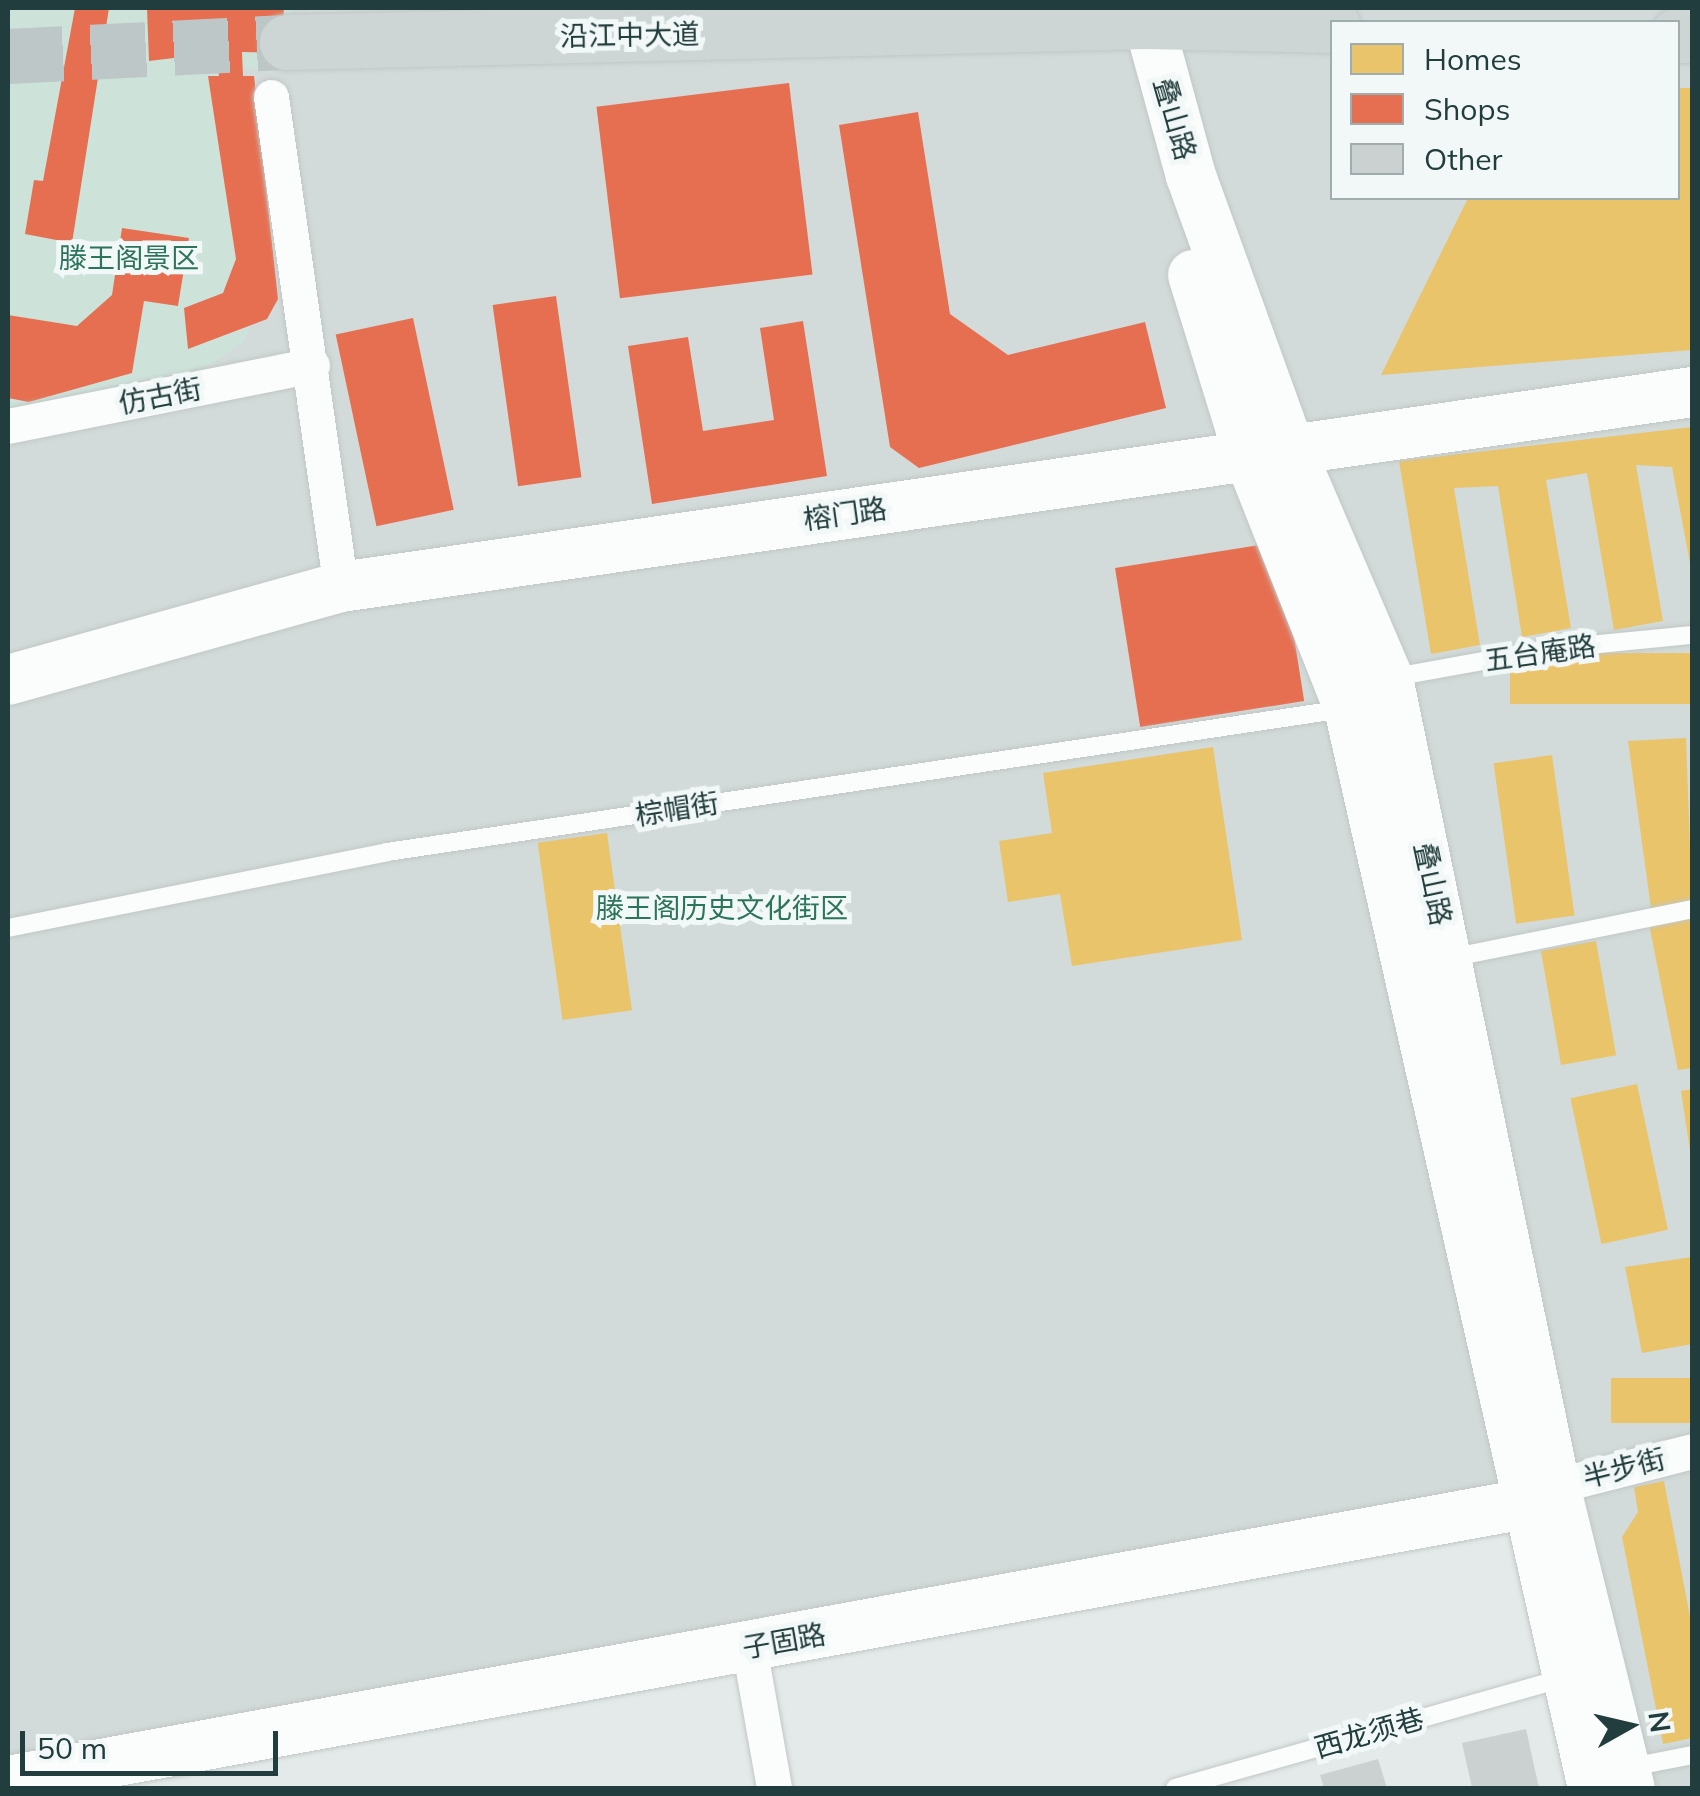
<!DOCTYPE html>
<meta charset="utf-8">
<style>
body{margin:0}
#map{position:relative;width:1700px;height:1796px;overflow:hidden;background:#e4eae9;font-family:Mulish,"Noto Sans SC",sans-serif}
div>[style]{position:absolute}
.built>*{inset:0;background:#d2dbd9}
.green>*{inset:0;background:#cde3da}
.homes>*{inset:0;background:#e9c46a;transform-origin:0 0}
.shops>*{inset:0;background:#e76f51;transform-origin:0 0}
.building>*{inset:0;background:#cbd1d0}
.primary-tunnel>*{height:55px;margin-top:-27.5px;transform-origin:0;background:repeating-linear-gradient(90deg,#bdc7c7 0 55px,transparent 0 83px)}
.roads{filter:drop-shadow(0 0 2px #c1c7c6) drop-shadow(0 0 2px #c1c7c6)}
.lane>*{height:18px;margin:-9px;padding:0 9px;transform-origin:9px;border-radius:9px;background:#fbfcfc}
.street>*{height:35px;margin:-17.5px;padding:0 17.5px;transform-origin:17.5px;border-radius:17.5px;background:#fbfcfc}
.secondary>*{height:50px;margin:-25px;padding:0 25px;transform-origin:25px;border-radius:25px;background:#fbfcfc}
.primary>*{height:55px;margin:-27.5px;padding:0 27.5px;transform-origin:27.5px;border-radius:27.5px;background:#cdd6d5}
span{translate:-50% -50%;white-space:nowrap;text-align:center;line-height:1.15;-webkit-text-stroke:10px #f2f8f7;paint-order:stroke}
.street-label{font-size:28px;color:#223d3d}
.park-label{font-size:28px;color:#2c745a}
.frame{position:absolute;inset:0;border:10px solid #223d3d;pointer-events:none}
.legend{position:absolute;left:1330px;top:20px;width:350px;height:180px;box-sizing:border-box;background:#f2f8f7;border:2px solid #9fadad;margin:0;padding:12px 18px;list-style:none;font-size:30px;color:#223d3d}
.legend li{display:flex;align-items:center;gap:20px;height:50px}
.legend b{width:50px;border:2px solid #9fadad}
.north{position:absolute;left:1580px;top:1676px;width:100px;height:100px;-webkit-text-stroke:8px #f2f8f7;paint-order:stroke;rotate:82deg;font-size:28px;font-weight:700;line-height:40px;text-align:center;color:#223d3d}
.north::after{content:'';display:block;margin:auto;width:35px;height:45px;background:#223d3d;clip-path:polygon(50% 0,100% 100%,50% 72%,0 100%)}
.scale{position:absolute;left:20px;top:1731px;width:258px;height:45px;box-sizing:border-box;border:5px solid #223d3d;border-top:0;padding-left:12px;font-size:30px;line-height:35px;white-space:nowrap;color:#223d3d;-webkit-text-stroke:8px #f2f8f7;paint-order:stroke}
</style>
<div id="map">
<div class="built">
<div style="clip-path:polygon(evenodd,8px 8px,1692px 8px,1692px 1788px,1612px 1788px,1541px 1467px,1483px 1498px,8px 1757px,8px 8px,1332px 22px,1678px 22px,1678px 198px,1332px 198px,1332px 22px)"></div>
</div>
<div class="green">
<div style="clip-path:polygon(8px 8px,291px 8px,290px 71px,227px 67px,260px 302px,244px 341px,210px 365px,24px 410px,8px 408px)"></div>
</div>
<div class="homes">
<div style="clip-path:polygon(1678px 88px,1692px 88px,1692px 350px,1381px 375px,1468px 198px,1678px 198px)"></div>
<div style="clip-path:polygon(1692px 427px,1692px 574px,1672px 467px,1636px 465px,1663px 621px,1614px 630px,1587px 473px,1546px 480px,1571px 628px,1522px 637px,1498px 486px,1454px 488px,1480px 645px,1431px 654px,1399px 461px)"></div>
<div style="left:1692px;top:653px;width:51px;height:182px;rotate:90deg"></div>
<div style="clip-path:polygon(1686px 738px,1692px 903px,1651px 908px,1628px 741px)"></div>
<div style="clip-path:polygon(1213px 747px,1242px 940px,1072px 966px,1060px 894px,1008px 902px,999px 841px,1052px 833px,1043px 773px)"></div>
<div style="left:1552px;top:755px;width:162px;height:59px;rotate:82deg"></div>
<div style="left:607px;top:833px;width:179px;height:70px;rotate:82deg"></div>
<div style="clip-path:polygon(1692px 916px,1692px 1068px,1678px 1070px,1649px 924px)"></div>
<div style="left:1596px;top:941px;width:116px;height:56px;rotate:80deg"></div>
<div style="left:1637px;top:1084px;width:149px;height:68px;rotate:78deg"></div>
<div style="clip-path:polygon(1692px 1089px,1692px 1151px,1690px 1151px,1681px 1091px)"></div>
<div style="clip-path:polygon(1692px 1257px,1692px 1344px,1642px 1353px,1625px 1267px)"></div>
<div style="left:1692px;top:1378px;width:45px;height:81px;rotate:90deg"></div>
<div style="clip-path:polygon(1664px 1481px,1692px 1627px,1692px 1738px,1663px 1744px,1622px 1537px,1638px 1512px,1634px 1487px)"></div>
</div>
<div class="shops">
<div style="clip-path:polygon(75px 8px,109px 8px,72px 243px,25px 234px,34px 180px,43px 181px)"></div>
<div style="clip-path:polygon(284px 8px,281px 53px,242px 52px,243px 76px,254px 76px,278px 299px,267px 319px,188px 349px,184px 308px,223px 293px,236px 259px,208px 76px,219px 76px,216px 53px,149px 61px,147px 9px)"></div>
<div style="left:789px;top:83px;width:193px;height:194px;rotate:83deg"></div>
<div style="clip-path:polygon(918px 112px,950px 314px,1008px 355px,1145px 322px,1166px 408px,919px 468px,890px 447px,839px 125px)"></div>
<div style="clip-path:polygon(122px 228px,189px 238px,178px 306px,144px 301px,132px 373px,29px 402px,8px 398px,8px 315px,77px 326px,112px 295px)"></div>
<div style="left:556px;top:296px;width:183px;height:64px;rotate:82deg"></div>
<div style="left:413px;top:318px;width:196px;height:79px;rotate:78deg"></div>
<div style="clip-path:polygon(803px 321px,827px 476px,652px 504px,628px 346px,688px 337px,703px 431px,774px 420px,760px 328px)"></div>
<div style="left:1279px;top:542px;width:161px;height:166px;rotate:81deg"></div>
</div>
<div class="building">
<div style="clip-path:polygon(1526px 1729px,1539px 1788px,1472px 1788px,1462px 1743px)"></div>
<div style="clip-path:polygon(1378px 1759px,1387px 1788px,1324px 1788px,1320px 1775px)"></div>
</div>
<div class="primary-tunnel">
<div style="left:8px;top:56px;width:279px;rotate:-2.9deg"></div>
</div>
<div class="roads">
<div class="lane">
<div style="left:1389px;top:678px;width:162px;rotate:-10.3deg"></div>
<div style="left:1548px;top:649px;width:145px;rotate:-5.6deg"></div>
<div style="left:8px;top:928px;width:387px;rotate:-11.3deg"></div>
<div style="left:387px;top:852px;width:968px;rotate:-8.5deg"></div>
<div style="left:1450px;top:958px;width:247px;rotate:-11.4deg"></div>
<div style="left:1626px;top:1768px;width:67px;rotate:-11.1deg"></div>
<div style="left:1175px;top:1788px;width:404px;rotate:-15.8deg"></div>
</div>
<div class="street">
<div style="left:271px;top:97px;width:495px;rotate:81.9deg"></div>
<div style="left:8px;top:426px;width:310px;rotate:-11.3deg"></div>
<div style="left:1555px;top:1486px;width:141px;rotate:-14.3deg"></div>
<div style="left:749px;top:1647px;width:143px;rotate:79.9deg"></div>
</div>
<div class="secondary">
<div style="left:1145px;top:8px;width:174px;rotate:74.7deg"></div>
<div style="left:1191px;top:176px;width:290px;rotate:70.1deg"></div>
<div style="left:1290px;top:449px;width:249px;rotate:66.8deg"></div>
<div style="left:1388px;top:678px;width:825px;rotate:78.32deg"></div>
<div style="left:1555px;top:1486px;width:311px;rotate:76.1deg"></div>
<div style="left:1193px;top:275px;width:189px;rotate:72.8deg"></div>
<div style="left:1249px;top:456px;width:271px;rotate:68.4deg"></div>
<div style="left:1349px;top:708px;width:1107px;rotate:77.27deg"></div>
<div style="left:8px;top:680px;width:346px;rotate:-15.6deg"></div>
<div style="left:341px;top:587px;width:1365px;rotate:-8.21deg"></div>
<div style="left:8px;top:1781px;width:1542px;rotate:-10.35deg"></div>
<div style="left:1525px;top:1504px;width:33px;rotate:-31deg"></div>
</div>
<div class="primary">
<div style="left:1678px;top:35px;width:14px"></div>
<div style="left:287px;top:42px;width:859px;rotate:-1.4deg"></div>
<div style="left:1146px;top:21px;width:186px;rotate:1.2deg"></div>
</div>
</div>
<div class="street-label">
<span style="left:630px;top:35px;rotate:-1deg">沿江中大道</span>
<span style="left:1175px;top:119px;rotate:74deg">叠山路</span>
<span style="left:160px;top:396px;rotate:-11deg">仿古街</span>
<span style="left:845px;top:514px;rotate:-8deg">榕门路</span>
<span style="left:1540px;top:653px;rotate:-8deg">五台庵路</span>
<span style="left:677px;top:809px;rotate:-9deg">棕帽街</span>
<span style="left:1433px;top:884px;rotate:78deg">叠山路</span>
<span style="left:1624px;top:1468px;rotate:-14deg">半步街</span>
<span style="left:784px;top:1641px;rotate:-10deg">子固路</span>
<span style="left:1369px;top:1733px;rotate:-16deg">西龙须巷</span>
</div>
<div class="park-label">
<span style="left:129px;top:258px">滕王阁景区</span>
<span style="left:722px;top:908px">滕王阁历史文化街区</span>
</div>
<div class="frame"></div>
<ul class="legend">
<li><b style="height:28px;background:#e9c46a"></b>Homes</li>
<li><b style="height:28px;background:#e76f51"></b>Shops</li>
<li><b style="height:28px;background:#cbd1d0"></b>Other</li>
</ul>
<div class="north">N</div>
<div class="scale">50 m</div>
</div>
